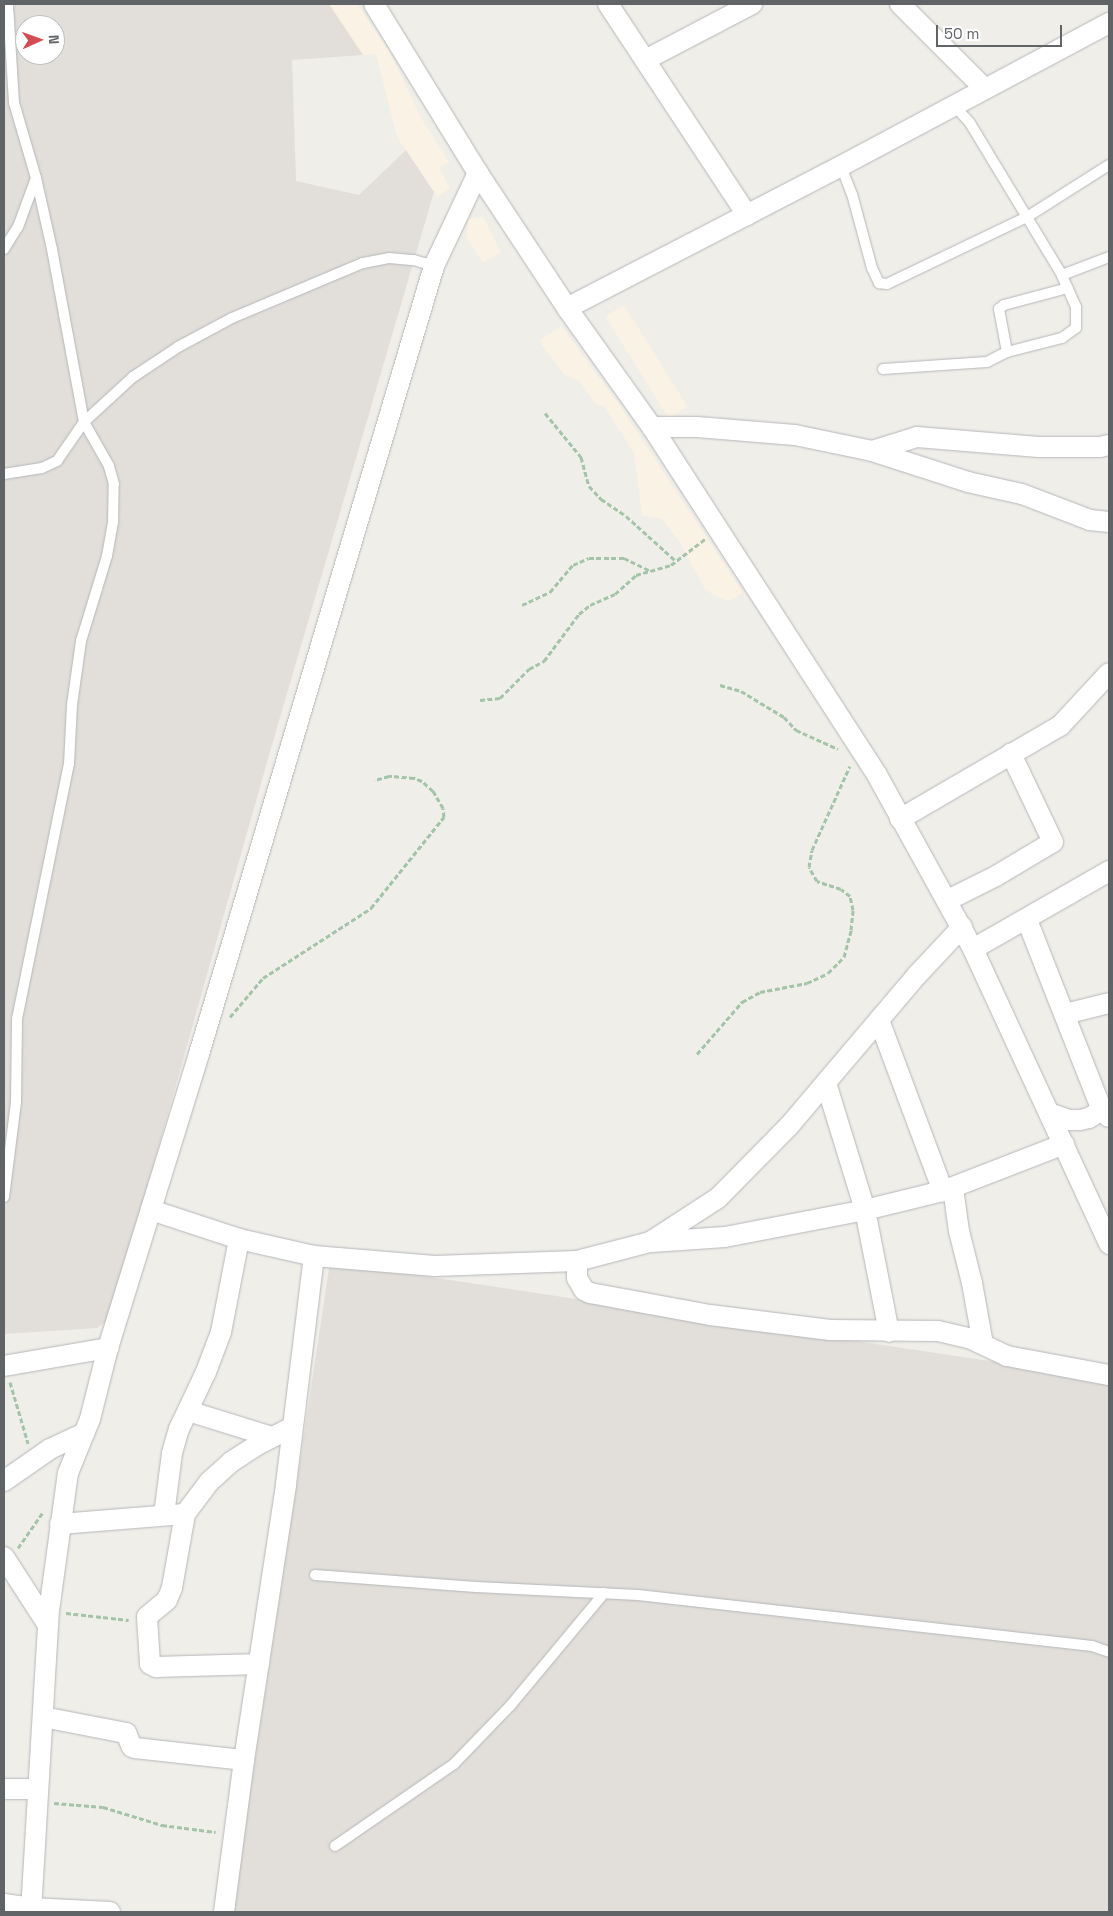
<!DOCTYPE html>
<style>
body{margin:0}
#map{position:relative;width:1113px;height:1916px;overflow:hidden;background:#f0eee9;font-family:"Space Grotesk",sans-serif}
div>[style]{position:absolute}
.commercial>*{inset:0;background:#faf2e4;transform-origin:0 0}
.education>*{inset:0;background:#e2dfda}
.path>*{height:3px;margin-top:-1.5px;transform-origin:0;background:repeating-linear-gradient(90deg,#a3c4a8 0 5px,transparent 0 7.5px)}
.roads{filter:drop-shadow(0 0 1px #b4b6b9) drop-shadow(0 0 1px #b4b6b9)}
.service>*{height:10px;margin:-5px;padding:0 5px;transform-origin:5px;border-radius:5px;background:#fff}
.minor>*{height:20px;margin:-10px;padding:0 10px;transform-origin:10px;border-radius:10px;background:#fff}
span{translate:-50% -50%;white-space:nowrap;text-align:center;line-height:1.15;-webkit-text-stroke:5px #fff;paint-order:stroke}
.frame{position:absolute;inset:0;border:5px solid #606467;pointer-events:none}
.north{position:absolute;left:15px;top:15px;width:50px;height:50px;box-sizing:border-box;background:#fff;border:1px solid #bfc1c2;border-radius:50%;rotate:88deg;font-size:14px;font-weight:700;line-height:20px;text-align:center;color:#606467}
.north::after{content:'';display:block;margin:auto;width:18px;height:22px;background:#d34c51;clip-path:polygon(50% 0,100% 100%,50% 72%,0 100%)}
.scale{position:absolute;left:936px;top:25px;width:126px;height:22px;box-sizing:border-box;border:2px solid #606467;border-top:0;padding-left:6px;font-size:15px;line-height:18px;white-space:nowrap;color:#606467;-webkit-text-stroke:4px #fff;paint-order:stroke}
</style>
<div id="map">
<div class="commercial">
<div style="clip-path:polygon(329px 4px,357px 4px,389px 51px,421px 118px,449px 162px,439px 168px,450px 188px,437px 197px,397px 137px,376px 54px,363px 55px)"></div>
<div style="clip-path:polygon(483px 217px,501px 252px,483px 263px,467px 238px,468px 219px)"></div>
<div style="left:624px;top:305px;width:120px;height:22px;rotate:58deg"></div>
<div style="clip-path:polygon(561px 326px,617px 402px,743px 593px,729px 601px,715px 596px,705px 589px,679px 541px,662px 519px,642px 515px,634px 453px,605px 407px,595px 403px,579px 381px,563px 373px,539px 341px)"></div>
</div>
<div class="education">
<div style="clip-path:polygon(evenodd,4px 4px,329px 4px,363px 55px,292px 60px,296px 181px,359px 195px,406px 150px,434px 192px,269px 755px,110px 1319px,97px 1328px,4px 1334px,4px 4px,25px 25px,55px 25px,55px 55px,25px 55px,25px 25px)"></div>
<div style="clip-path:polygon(330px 1262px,1109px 1379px,1109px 1912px,232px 1912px)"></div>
</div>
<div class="path">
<div style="left:545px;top:413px;width:57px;rotate:50.7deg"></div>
<div style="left:581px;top:457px;width:30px;rotate:75deg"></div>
<div style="left:589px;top:486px;width:18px;rotate:47deg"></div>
<div style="left:601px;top:499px;width:30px;rotate:34deg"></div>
<div style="left:626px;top:516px;width:67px;rotate:42deg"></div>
<div style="left:522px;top:605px;width:31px;rotate:-25deg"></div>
<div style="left:550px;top:592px;width:35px;rotate:-50deg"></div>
<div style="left:573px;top:565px;width:17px;rotate:-24deg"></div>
<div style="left:589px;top:558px;width:35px"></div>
<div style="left:624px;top:558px;width:28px;rotate:26deg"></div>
<div style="left:720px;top:685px;width:22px;rotate:16deg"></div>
<div style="left:741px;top:691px;width:50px;rotate:31.2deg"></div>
<div style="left:784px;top:717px;width:18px;rotate:47deg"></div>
<div style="left:796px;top:730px;width:46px;rotate:24.3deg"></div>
<div style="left:480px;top:700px;width:20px;rotate:-6deg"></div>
<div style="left:500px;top:698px;width:41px;rotate:-45deg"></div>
<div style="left:529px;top:669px;width:17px;rotate:-28deg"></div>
<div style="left:544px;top:661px;width:59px;rotate:-53.3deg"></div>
<div style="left:579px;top:614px;width:14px;rotate:-39deg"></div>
<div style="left:590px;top:605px;width:27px;rotate:-24deg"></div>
<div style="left:615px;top:594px;width:28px;rotate:-42deg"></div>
<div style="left:636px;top:575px;width:36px;rotate:-16deg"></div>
<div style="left:671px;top:565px;width:43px;rotate:-37.4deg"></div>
<div style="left:230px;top:1017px;width:51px;rotate:-49.8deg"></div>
<div style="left:263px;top:978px;width:129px;rotate:-32.9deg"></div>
<div style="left:371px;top:908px;width:117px;rotate:-51.3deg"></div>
<div style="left:444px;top:817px;width:9px;rotate:-96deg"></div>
<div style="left:443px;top:808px;width:20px;rotate:-120deg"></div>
<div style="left:433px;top:791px;width:15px;rotate:-138deg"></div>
<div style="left:422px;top:781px;width:9px;rotate:-159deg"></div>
<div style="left:414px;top:778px;width:25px;rotate:-175deg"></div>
<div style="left:389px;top:776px;width:15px;rotate:164deg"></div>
<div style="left:697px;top:1054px;width:69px;rotate:-49.1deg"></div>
<div style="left:742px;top:1002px;width:21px;rotate:-29deg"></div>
<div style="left:760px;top:992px;width:48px;rotate:-10.8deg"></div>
<div style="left:807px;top:983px;width:23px;rotate:-25deg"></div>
<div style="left:828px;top:973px;width:23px;rotate:-45deg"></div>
<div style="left:844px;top:957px;width:28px;rotate:-75deg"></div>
<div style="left:851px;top:930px;width:20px;rotate:-84deg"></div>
<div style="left:853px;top:910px;width:14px;rotate:-102deg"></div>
<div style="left:850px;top:896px;width:11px;rotate:-142deg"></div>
<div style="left:841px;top:889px;width:25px;rotate:-162deg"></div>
<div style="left:817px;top:881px;width:16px;rotate:-120deg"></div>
<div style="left:809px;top:867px;width:17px;rotate:-80deg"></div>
<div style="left:812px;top:850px;width:92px;rotate:-65.7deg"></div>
<div style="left:10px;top:1382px;width:64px;rotate:73.6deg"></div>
<div style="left:18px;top:1548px;width:44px;rotate:-55.2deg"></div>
<div style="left:66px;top:1613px;width:63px;rotate:6.3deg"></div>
<div style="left:54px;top:1803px;width:49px;rotate:4.7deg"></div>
<div style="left:103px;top:1807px;width:62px;rotate:17deg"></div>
<div style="left:162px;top:1825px;width:54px;rotate:7.4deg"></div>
</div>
<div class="roads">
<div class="service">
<div style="left:841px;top:166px;width:30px;rotate:69deg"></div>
<div style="left:852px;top:194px;width:77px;rotate:74.9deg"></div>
<div style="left:872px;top:268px;width:17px;rotate:65deg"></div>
<div style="left:879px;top:283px;width:8px;rotate:7deg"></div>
<div style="left:887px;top:284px;width:155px;rotate:-25.6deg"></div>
<div style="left:1027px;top:217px;width:97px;rotate:-32.4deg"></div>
<div style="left:4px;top:249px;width:26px;rotate:-58deg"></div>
<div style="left:18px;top:227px;width:52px;rotate:-69.8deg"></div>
<div style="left:1062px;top:275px;width:50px;rotate:-21deg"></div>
<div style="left:1007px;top:352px;width:44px;rotate:-100.5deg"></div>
<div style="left:999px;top:309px;width:6px;rotate:-39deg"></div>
<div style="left:1004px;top:305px;width:66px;rotate:-14.9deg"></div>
<div style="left:883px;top:369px;width:104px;rotate:-3.9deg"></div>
<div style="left:987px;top:362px;width:22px;rotate:-27deg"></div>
<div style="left:1007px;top:352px;width:57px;rotate:-14.3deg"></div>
<div style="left:1062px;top:338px;width:17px;rotate:-36deg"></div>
<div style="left:1076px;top:328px;width:21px;rotate:-90deg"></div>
<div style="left:1076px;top:307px;width:35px;rotate:-114deg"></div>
<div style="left:1062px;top:275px;width:178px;rotate:-121.2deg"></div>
<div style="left:970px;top:123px;width:24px;rotate:-132deg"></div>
<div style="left:4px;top:474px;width:38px;rotate:-9deg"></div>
<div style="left:42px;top:468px;width:17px;rotate:-25deg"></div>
<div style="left:57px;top:461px;width:47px;rotate:-55.3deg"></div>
<div style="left:84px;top:422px;width:67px;rotate:-42.6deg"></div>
<div style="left:133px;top:377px;width:54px;rotate:-33.7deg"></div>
<div style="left:178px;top:347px;width:61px;rotate:-28.2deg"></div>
<div style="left:232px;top:318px;width:142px;rotate:-22.8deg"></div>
<div style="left:363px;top:263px;width:26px;rotate:-11deg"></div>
<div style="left:389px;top:258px;width:25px;rotate:5deg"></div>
<div style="left:414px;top:260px;width:21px;rotate:17deg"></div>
<div style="left:4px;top:1197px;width:96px;rotate:-82.8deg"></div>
<div style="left:16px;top:1102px;width:83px;rotate:-89.3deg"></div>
<div style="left:17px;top:1019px;width:260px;rotate:-78.5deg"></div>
<div style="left:69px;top:764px;width:59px;rotate:-87.1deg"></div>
<div style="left:72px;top:705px;width:65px;rotate:-82deg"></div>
<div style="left:81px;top:641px;width:89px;rotate:-73deg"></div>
<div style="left:107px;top:556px;width:34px;rotate:-80deg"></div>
<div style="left:113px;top:523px;width:39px;rotate:-89deg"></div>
<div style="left:114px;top:484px;width:19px;rotate:-106deg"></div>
<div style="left:109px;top:466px;width:51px;rotate:-119.6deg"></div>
<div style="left:84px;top:422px;width:176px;rotate:-100.5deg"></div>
<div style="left:52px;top:249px;width:73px;rotate:-102.7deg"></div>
<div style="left:36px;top:178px;width:78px;rotate:-106.3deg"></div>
<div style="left:14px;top:103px;width:99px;rotate:-93.5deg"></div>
<div style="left:315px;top:1575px;width:161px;rotate:4.3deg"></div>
<div style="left:476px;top:1587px;width:162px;rotate:2.8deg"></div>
<div style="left:638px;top:1595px;width:457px;rotate:6.4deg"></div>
<div style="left:1092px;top:1646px;width:18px;rotate:19deg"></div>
<div style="left:335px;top:1846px;width:145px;rotate:-34.6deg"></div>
<div style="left:454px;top:1764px;width:81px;rotate:-46deg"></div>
<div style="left:510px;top:1706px;width:147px;rotate:-50.2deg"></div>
</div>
<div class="minor">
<div style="left:374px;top:4px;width:198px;rotate:58.4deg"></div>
<div style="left:478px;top:173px;width:162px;rotate:56.6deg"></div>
<div style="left:567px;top:308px;width:146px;rotate:54.5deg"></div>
<div style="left:652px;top:427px;width:414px;rotate:57.1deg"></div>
<div style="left:877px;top:775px;width:199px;rotate:61.1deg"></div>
<div style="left:973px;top:949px;width:325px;rotate:65.2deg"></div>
<div style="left:608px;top:4px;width:253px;rotate:56.6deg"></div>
<div style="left:900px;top:4px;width:120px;rotate:45deg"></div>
<div style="left:645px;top:60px;width:121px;rotate:-27.6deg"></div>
<div style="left:567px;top:308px;width:309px;rotate:-27.4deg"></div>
<div style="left:841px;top:166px;width:304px;rotate:-28.1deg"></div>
<div style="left:652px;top:427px;width:45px"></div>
<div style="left:697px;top:427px;width:98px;rotate:4.7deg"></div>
<div style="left:795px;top:435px;width:79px;rotate:11.7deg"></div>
<div style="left:872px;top:451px;width:101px;rotate:17.9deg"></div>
<div style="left:968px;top:482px;width:55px;rotate:12.5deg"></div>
<div style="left:1022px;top:494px;width:73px;rotate:20.9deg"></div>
<div style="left:1090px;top:520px;width:19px;rotate:6deg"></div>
<div style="left:872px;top:451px;width:47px;rotate:-17.3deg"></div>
<div style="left:917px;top:437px;width:122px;rotate:4.7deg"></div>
<div style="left:1039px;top:447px;width:61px"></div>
<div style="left:1100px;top:447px;width:9px;rotate:-13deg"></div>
<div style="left:900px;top:819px;width:185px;rotate:-30.2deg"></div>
<div style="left:1060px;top:726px;width:72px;rotate:-47.2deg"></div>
<div style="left:948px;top:900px;width:54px;rotate:-26.6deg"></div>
<div style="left:996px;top:876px;width:66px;rotate:-30.8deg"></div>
<div style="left:1053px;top:842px;width:98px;rotate:-115.5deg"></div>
<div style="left:1027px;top:920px;width:204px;rotate:68.5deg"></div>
<div style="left:973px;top:949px;width:157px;rotate:-29.8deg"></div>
<div style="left:1065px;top:1014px;width:45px;rotate:-14deg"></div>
<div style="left:879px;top:1020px;width:183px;rotate:69.5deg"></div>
<div style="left:826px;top:1083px;width:133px;rotate:72.9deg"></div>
<div style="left:865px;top:1210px;width:124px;rotate:78.9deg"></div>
<div style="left:1049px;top:1113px;width:21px;rotate:19deg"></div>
<div style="left:1069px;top:1120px;width:11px"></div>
<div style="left:1080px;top:1120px;width:9px;rotate:-13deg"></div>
<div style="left:1089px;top:1118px;width:15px;rotate:-32deg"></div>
<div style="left:1102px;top:1110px;width:10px;rotate:45deg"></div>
<div style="left:953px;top:1188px;width:43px;rotate:82.1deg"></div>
<div style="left:959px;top:1231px;width:54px;rotate:76deg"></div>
<div style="left:972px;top:1283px;width:62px;rotate:79.8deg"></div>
<div style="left:151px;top:1210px;width:93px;rotate:18.2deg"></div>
<div style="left:239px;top:1239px;width:77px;rotate:12.8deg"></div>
<div style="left:314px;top:1256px;width:121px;rotate:4.7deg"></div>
<div style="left:435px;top:1266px;width:142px;rotate:-2deg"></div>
<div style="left:577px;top:1261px;width:75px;rotate:-14.6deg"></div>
<div style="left:650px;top:1242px;width:81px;rotate:-32.9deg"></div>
<div style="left:718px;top:1198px;width:101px;rotate:-45.4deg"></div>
<div style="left:789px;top:1126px;width:198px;rotate:-49.7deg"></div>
<div style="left:917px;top:975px;width:66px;rotate:-46.8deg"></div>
<div style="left:652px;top:1242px;width:73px;rotate:-3.9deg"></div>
<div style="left:725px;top:1237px;width:143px;rotate:-10.9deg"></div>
<div style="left:865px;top:1210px;width:80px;rotate:-13.7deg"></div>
<div style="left:943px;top:1191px;width:130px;rotate:-21.2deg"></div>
<div style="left:577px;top:1261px;width:17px;rotate:90deg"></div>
<div style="left:577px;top:1278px;width:14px;rotate:60deg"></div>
<div style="left:584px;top:1290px;width:7px;rotate:27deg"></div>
<div style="left:590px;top:1293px;width:122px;rotate:10.4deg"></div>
<div style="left:710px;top:1315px;width:121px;rotate:7.1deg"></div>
<div style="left:830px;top:1330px;width:108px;rotate:0.5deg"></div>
<div style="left:938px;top:1331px;width:32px;rotate:13deg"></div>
<div style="left:969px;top:1338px;width:42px;rotate:25.3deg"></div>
<div style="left:1007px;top:1356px;width:104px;rotate:10.6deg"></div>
<div style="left:4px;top:1366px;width:106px;rotate:-9.8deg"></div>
<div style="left:188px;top:1411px;width:88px;rotate:17.2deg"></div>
<div style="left:4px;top:1481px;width:56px;rotate:-34.8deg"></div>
<div style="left:50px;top:1449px;width:38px;rotate:-25deg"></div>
<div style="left:185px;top:1514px;width:75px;rotate:100deg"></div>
<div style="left:172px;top:1588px;width:13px;rotate:113deg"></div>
<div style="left:167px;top:1600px;width:26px;rotate:140deg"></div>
<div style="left:147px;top:1617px;width:47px;rotate:86.3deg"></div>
<div style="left:150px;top:1664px;width:7px;rotate:27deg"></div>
<div style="left:156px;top:1667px;width:103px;rotate:-1.7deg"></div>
<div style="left:164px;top:1515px;width:63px;rotate:-82.6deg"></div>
<div style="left:172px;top:1453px;width:25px;rotate:-74deg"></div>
<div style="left:179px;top:1429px;width:63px;rotate:-64.7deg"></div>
<div style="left:206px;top:1372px;width:43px;rotate:-69.4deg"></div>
<div style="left:221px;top:1332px;width:95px;rotate:-79deg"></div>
<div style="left:60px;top:1524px;width:125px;rotate:-4.6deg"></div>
<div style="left:185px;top:1514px;width:40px;rotate:-53deg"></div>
<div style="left:209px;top:1482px;width:30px;rotate:-42deg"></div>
<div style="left:231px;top:1462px;width:31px;rotate:-33deg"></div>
<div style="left:257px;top:1445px;width:39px;rotate:-27deg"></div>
<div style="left:4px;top:1557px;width:81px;rotate:57.1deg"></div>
<div style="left:43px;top:1717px;width:85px;rotate:10.9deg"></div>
<div style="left:126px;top:1733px;width:15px;rotate:67deg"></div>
<div style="left:132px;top:1747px;width:3px;rotate:18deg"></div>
<div style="left:135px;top:1748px;width:110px;rotate:6.3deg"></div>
<div style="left:4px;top:1789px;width:34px"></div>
<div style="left:4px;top:1904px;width:27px;rotate:8deg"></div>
<div style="left:31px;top:1908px;width:79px;rotate:2.9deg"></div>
<div style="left:31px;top:1912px;width:302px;rotate:-86.6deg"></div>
<div style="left:49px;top:1611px;width:139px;rotate:-82.2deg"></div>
<div style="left:68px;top:1473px;width:58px;rotate:-67.8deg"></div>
<div style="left:90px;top:1419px;width:73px;rotate:-75.8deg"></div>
<div style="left:108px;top:1348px;width:308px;rotate:-72.8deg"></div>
<div style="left:199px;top:1054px;width:822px;rotate:-73.39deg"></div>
<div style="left:434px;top:266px;width:103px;rotate:-64.7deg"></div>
<div style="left:224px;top:1912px;width:153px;rotate:-82.5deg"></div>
<div style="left:244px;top:1760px;width:279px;rotate:-81.3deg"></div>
<div style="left:286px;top:1484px;width:230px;rotate:-83deg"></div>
</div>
</div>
<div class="frame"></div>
<div class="north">N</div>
<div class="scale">50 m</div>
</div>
